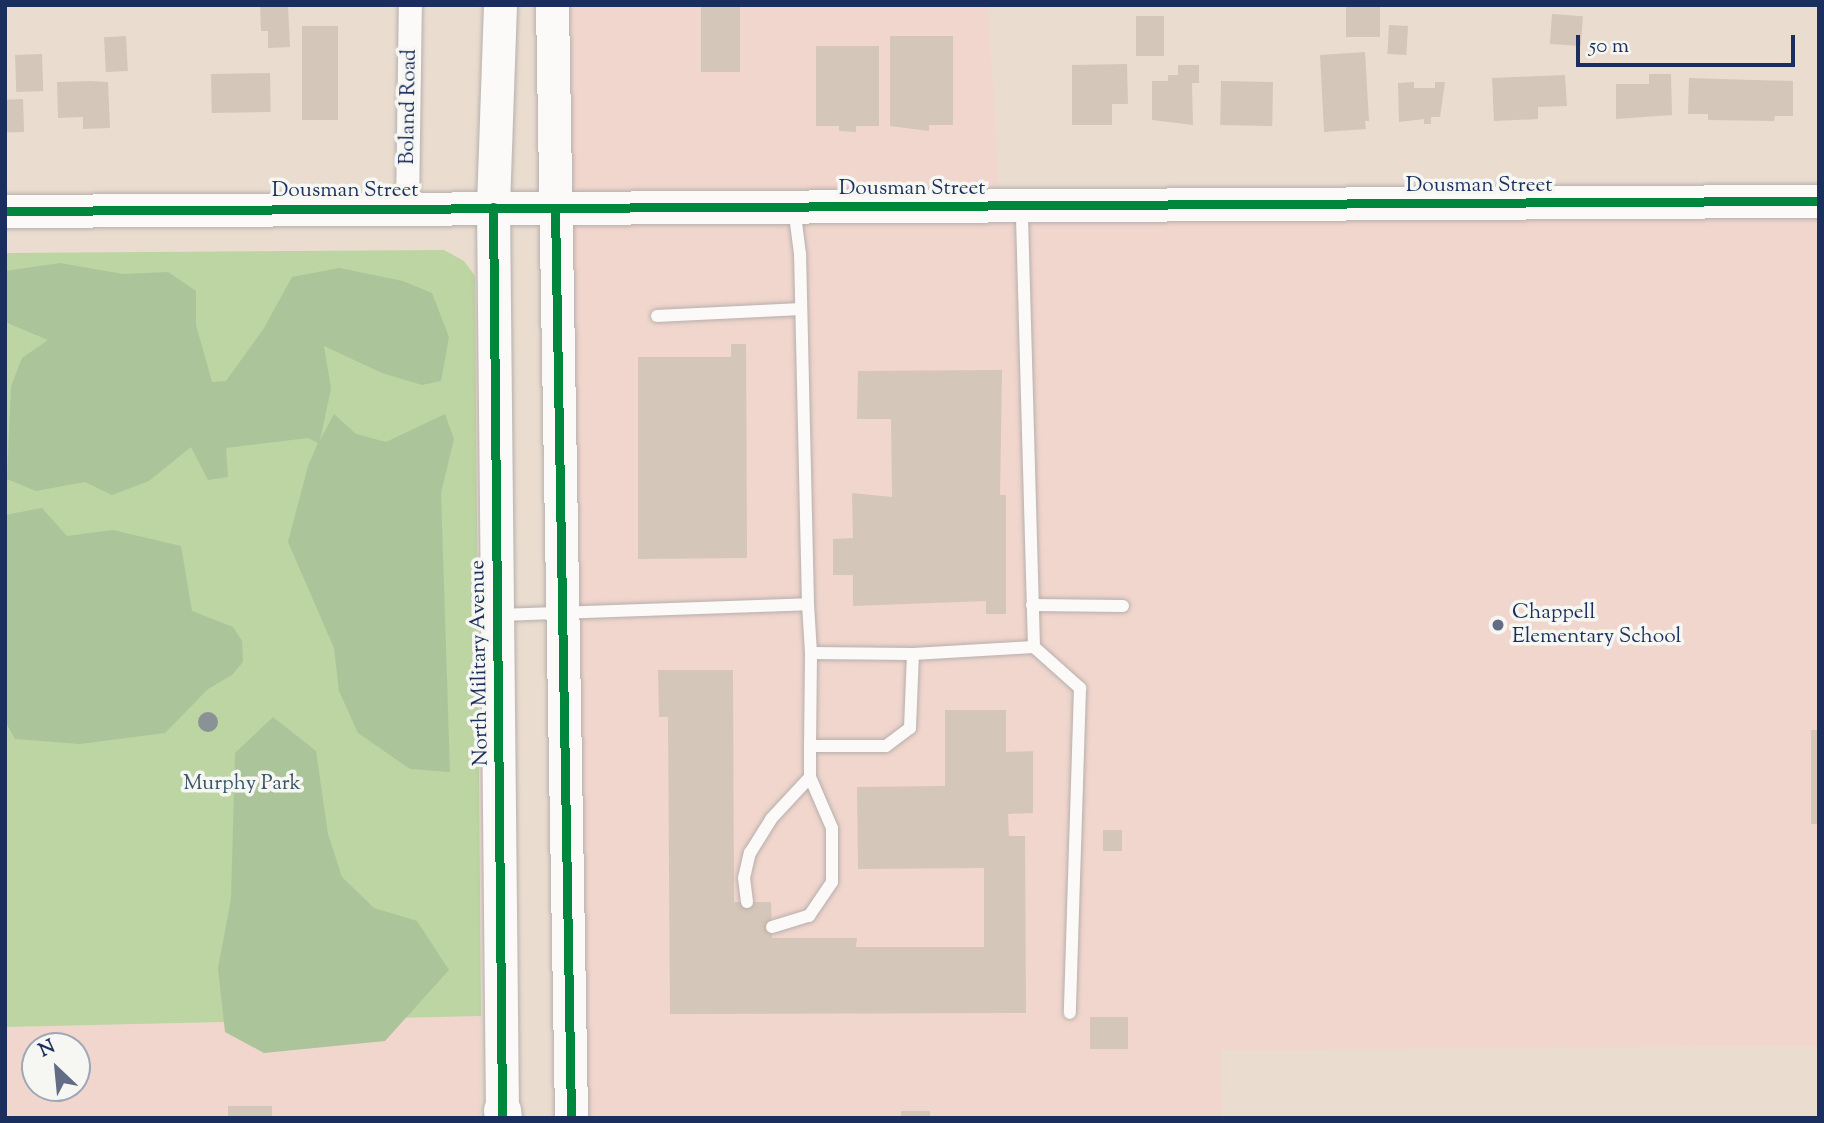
<!DOCTYPE html>
<style>
body{margin:0}
#map{position:relative;width:1824px;height:1123px;overflow:hidden;background:#eaddd0;font-family:"Sorts Mill Goudy",serif}
div>[style]{position:absolute}
.built>*{inset:0;background:#f1d6cd}
.green>*{inset:0;background:#bdd4a3}
.forest>*{inset:0;background:#acc49a}
.building>*{inset:0;background:#d4c6b8;transform-origin:0 0}
.roads{filter:drop-shadow(0 0 2px #b6afac) drop-shadow(0 0 2px #b6afac)}
.lane>*{height:12px;margin:-6px;padding:0 6px;transform-origin:6px;border-radius:6px;background:#fcfaf8}
.street>*{height:23px;margin:-11.5px;padding:0 11.5px;transform-origin:11.5px;border-radius:11.5px;background:#fcfaf8}
.secondary>*{height:33px;margin:-16.5px;padding:0 16.5px;transform-origin:16.5px;border-radius:16.5px;background:#fcfaf8}
.primary>*{height:37px;margin:-18.5px;padding:0 18.5px;transform-origin:18.5px;border-radius:18.5px;background:#fcfaf8}
.cycleway>*{height:9px;margin:-4.5px;padding:0 4.5px;transform-origin:4.5px;border-radius:4.5px;background:#00873e}
.trees>*{width:20px;height:20px;margin:-10px;border-radius:50%;background:#899396}
.dots>*{width:19px;height:19px;translate:-50% -50%;box-sizing:border-box;border:4px solid #f6f6f2;border-radius:50%}
span{translate:-50% -50%;white-space:nowrap;text-align:center;line-height:1.15;-webkit-text-stroke:7px #f6f6f2;paint-order:stroke}
.street-label{font-size:21px;color:#1b2f5e}
.poi-label{font-size:21px;color:#1b2f5e}
.left{translate:0 -50%;text-align:left}
.park-label{font-size:21px;color:#3a5666}
.frame{position:absolute;inset:0;border:7px solid #1b2f5e;pointer-events:none}
.north{position:absolute;left:21px;top:1032px;width:70px;height:70px;box-sizing:border-box;background:#f6f6f2;border:2px solid #9ea6b7;border-radius:50%;rotate:334deg;font-size:19px;font-weight:700;line-height:28px;text-align:center;color:#1b2f5e}
.north::after{content:'';display:block;margin:auto;width:24px;height:32px;background:#636c86;clip-path:polygon(50% 0,100% 100%,50% 72%,0 100%)}
.scale{position:absolute;left:1576px;top:35px;width:219px;height:32px;box-sizing:border-box;border:4px solid #1b2f5e;border-top:0;padding-left:9px;font-size:21px;line-height:24px;white-space:nowrap;color:#1b2f5e;-webkit-text-stroke:5px #f6f6f2;paint-order:stroke}
</style>
<div id="map">
<div class="built">
<div style="clip-path:polygon(552px 5px,988px 5px,1000px 205px,1819px 201px,1819px 1046px,1221px 1050px,1222px 1118px,571px 1118px)"></div>
<div style="clip-path:polygon(evenodd,481px 1016px,480px 1118px,5px 1118px,5px 1027px,481px 1016px,35px 1046px,77px 1046px,77px 1088px,35px 1088px,35px 1046px)"></div>
</div>
<div class="green">
<div style="clip-path:polygon(444px 250px,464px 261px,475px 276px,481px 1016px,5px 1027px,5px 253px)"></div>
</div>
<div class="forest">
<div style="clip-path:polygon(60px 263px,123px 274px,168px 272px,196px 291px,196px 325px,212px 382px,226px 381px,264px 328px,292px 277px,339px 268px,403px 281px,432px 293px,449px 337px,441px 381px,422px 385px,382px 373px,324px 346px,331px 389px,320px 440px,334px 414px,356px 434px,386px 442px,445px 414px,454px 439px,441px 493px,450px 772px,410px 769px,358px 733px,339px 691px,334px 648px,288px 542px,308px 466px,318px 443px,308px 438px,226px 448px,228px 477px,208px 480px,191px 447px,149px 481px,112px 495px,85px 482px,36px 491px,7px 479px,11px 386px,22px 358px,48px 340px,5px 322px,5px 271px)"></div>
<div style="clip-path:polygon(42px 508px,67px 536px,113px 530px,181px 546px,192px 611px,233px 627px,242px 641px,243px 662px,232px 675px,208px 689px,165px 733px,80px 744px,15px 739px,5px 721px,5px 515px)"></div>
<div style="clip-path:polygon(273px 717px,316px 751px,328px 834px,342px 877px,374px 908px,417px 921px,449px 970px,385px 1041px,264px 1053px,225px 1032px,218px 968px,231px 899px,235px 753px)"></div>
</div>
<div class="building">
<div style="clip-path:polygon(260px 5px,288px 5px,290px 47px,268px 48px,268px 31px,261px 31px)"></div>
<div style="left:701px;top:5px;width:39px;height:67px"></div>
<div style="left:1346px;top:5px;width:34px;height:32px"></div>
<div style="left:1552px;top:14px;width:31px;height:30px;rotate:4deg"></div>
<div style="left:1136px;top:16px;width:28px;height:40px"></div>
<div style="left:1389px;top:25px;width:19px;height:29px;rotate:3deg"></div>
<div style="left:302px;top:26px;width:36px;height:94px"></div>
<div style="left:126px;top:36px;width:35px;height:22px;rotate:87deg"></div>
<div style="clip-path:polygon(890px 36px,953px 36px,953px 125px,929px 125px,929px 131px,890px 126px)"></div>
<div style="clip-path:polygon(816px 46px,879px 46px,879px 126px,856px 126px,856px 132px,839px 131px,839px 126px,816px 126px)"></div>
<div style="clip-path:polygon(1365px 52px,1369px 121px,1365px 121px,1366px 129px,1324px 132px,1320px 55px)"></div>
<div style="left:42px;top:54px;width:37px;height:27px;rotate:88deg"></div>
<div style="clip-path:polygon(1127px 64px,1128px 104px,1112px 104px,1112px 125px,1072px 125px,1072px 65px)"></div>
<div style="clip-path:polygon(1178px 65px,1199px 65px,1199px 83px,1192px 83px,1193px 125px,1152px 120px,1152px 81px,1168px 81px,1168px 75px,1178px 75px)"></div>
<div style="left:270px;top:73px;width:39px;height:59px;rotate:89deg"></div>
<div style="clip-path:polygon(1649px 74px,1671px 74px,1672px 115px,1616px 119px,1616px 84px,1649px 84px)"></div>
<div style="clip-path:polygon(1565px 75px,1567px 106px,1538px 107px,1538px 119px,1494px 121px,1492px 78px)"></div>
<div style="clip-path:polygon(1689px 78px,1793px 81px,1793px 116px,1775px 116px,1774px 121px,1708px 120px,1708px 114px,1688px 114px)"></div>
<div style="clip-path:polygon(90px 81px,108px 82px,110px 128px,83px 129px,83px 117px,58px 118px,57px 82px)"></div>
<div style="left:1221px;top:81px;width:52px;height:44px;rotate:1deg"></div>
<div style="clip-path:polygon(1414px 82px,1414px 88px,1435px 88px,1435px 82px,1445px 82px,1440px 117px,1431px 117px,1431px 124px,1424px 124px,1424px 119px,1399px 122px,1398px 83px)"></div>
<div style="left:23px;top:99px;width:33px;height:18px;rotate:88deg"></div>
<div style="clip-path:polygon(731px 344px,746px 344px,747px 558px,638px 559px,638px 357px,731px 357px)"></div>
<div style="clip-path:polygon(1002px 370px,1000px 495px,1006px 495px,1006px 614px,986px 614px,986px 601px,853px 606px,853px 575px,833px 575px,833px 539px,853px 538px,852px 493px,892px 497px,891px 419px,857px 419px,858px 371px)"></div>
<div style="clip-path:polygon(658px 670px,733px 670px,734px 902px,771px 902px,772px 938px,857px 938px,856px 947px,984px 947px,984px 868px,858px 869px,857px 787px,945px 786px,945px 710px,1006px 710px,1006px 752px,1033px 751px,1033px 813px,1008px 814px,1009px 836px,1025px 836px,1026px 1013px,670px 1014px,668px 717px,659px 717px)"></div>
<div style="left:1811px;top:730px;width:8px;height:94px"></div>
<div style="left:1103px;top:830px;width:19px;height:21px"></div>
<div style="left:1090px;top:1017px;width:38px;height:32px"></div>
<div style="left:228px;top:1106px;width:44px;height:12px"></div>
<div style="left:901px;top:1111px;width:29px;height:7px"></div>
</div>
<div class="roads">
<div class="lane">
<div style="left:657px;top:316px;width:144px;rotate:-2.8deg"></div>
<div style="left:808px;top:604px;width:49px;rotate:86.5deg"></div>
<div style="left:811px;top:653px;width:102px;rotate:0.6deg"></div>
<div style="left:913px;top:654px;width:121px;rotate:-3.3deg"></div>
<div style="left:1034px;top:647px;width:441px;rotate:-91.6deg"></div>
<div style="left:1032px;top:605px;width:91px;rotate:0.6deg"></div>
<div style="left:499px;top:615px;width:309px;rotate:-2deg"></div>
<div style="left:808px;top:604px;width:350px;rotate:-91.3deg"></div>
<div style="left:800px;top:254px;width:47px;rotate:-97.3deg"></div>
<div style="left:1034px;top:647px;width:62px;rotate:41.7deg"></div>
<div style="left:1080px;top:688px;width:325px;rotate:91.8deg"></div>
<div style="left:811px;top:653px;width:93px;rotate:90.6deg"></div>
<div style="left:810px;top:746px;width:76px"></div>
<div style="left:886px;top:746px;width:30px;rotate:-37deg"></div>
<div style="left:910px;top:728px;width:74px;rotate:-87.7deg"></div>
<div style="left:747px;top:902px;width:24px;rotate:-97deg"></div>
<div style="left:744px;top:878px;width:26px;rotate:-77deg"></div>
<div style="left:750px;top:853px;width:40px;rotate:-58deg"></div>
<div style="left:771px;top:819px;width:57px;rotate:-47.1deg"></div>
<div style="left:772px;top:927px;width:39px;rotate:-17deg"></div>
<div style="left:809px;top:916px;width:41px;rotate:-55.9deg"></div>
<div style="left:832px;top:882px;width:54px;rotate:-90deg"></div>
<div style="left:832px;top:828px;width:56px;rotate:-113.3deg"></div>
<div style="left:810px;top:777px;width:31px;rotate:-90deg"></div>
</div>
<div class="street">
<div style="left:407px;top:208px;width:203px;rotate:-89.2deg"></div>
</div>
<div class="secondary">
<div style="left:500px;top:5px;width:202px;rotate:92deg"></div>
<div style="left:493px;top:207px;width:911px;rotate:89.43deg"></div>
<div style="left:552px;top:5px;width:1113px;rotate:89.02deg"></div>
<div style="left:5px;top:211px;width:1814px;rotate:-0.32deg"></div>
</div>
<div class="primary">
<div style="left:502px;top:1110px;width:8px;rotate:83deg"></div>
</div>
</div>
<div class="cycleway">
<div style="left:493px;top:207px;width:911px;rotate:89.43deg"></div>
<div style="left:555px;top:208px;width:910px;rotate:88.99deg"></div>
<div style="left:5px;top:211px;width:1814px;rotate:-0.32deg"></div>
</div>
<div class="trees">
<div style="left:208px;top:722px"></div>
</div>
<div class="dots">
<div style="left:1498px;top:625px;background:#636c86"></div>
</div>
<div class="street-label">
<span style="left:409px;top:107px;rotate:-89deg">Boland Road</span>
<span style="left:1479px;top:186px">Dousman Street</span>
<span style="left:912px;top:189px">Dousman Street</span>
<span style="left:345px;top:191px">Dousman Street</span>
<span style="left:480px;top:663px;rotate:-91deg">North Military Avenue</span>
</div>
<div class="poi-label">
<span class="left" style="left:1512px;top:625px">Chappell<br>Elementary School</span>
</div>
<div class="park-label">
<span style="left:242px;top:784px">Murphy Park</span>
</div>
<div class="frame"></div>
<div class="north">N</div>
<div class="scale">50 m</div>
</div>
